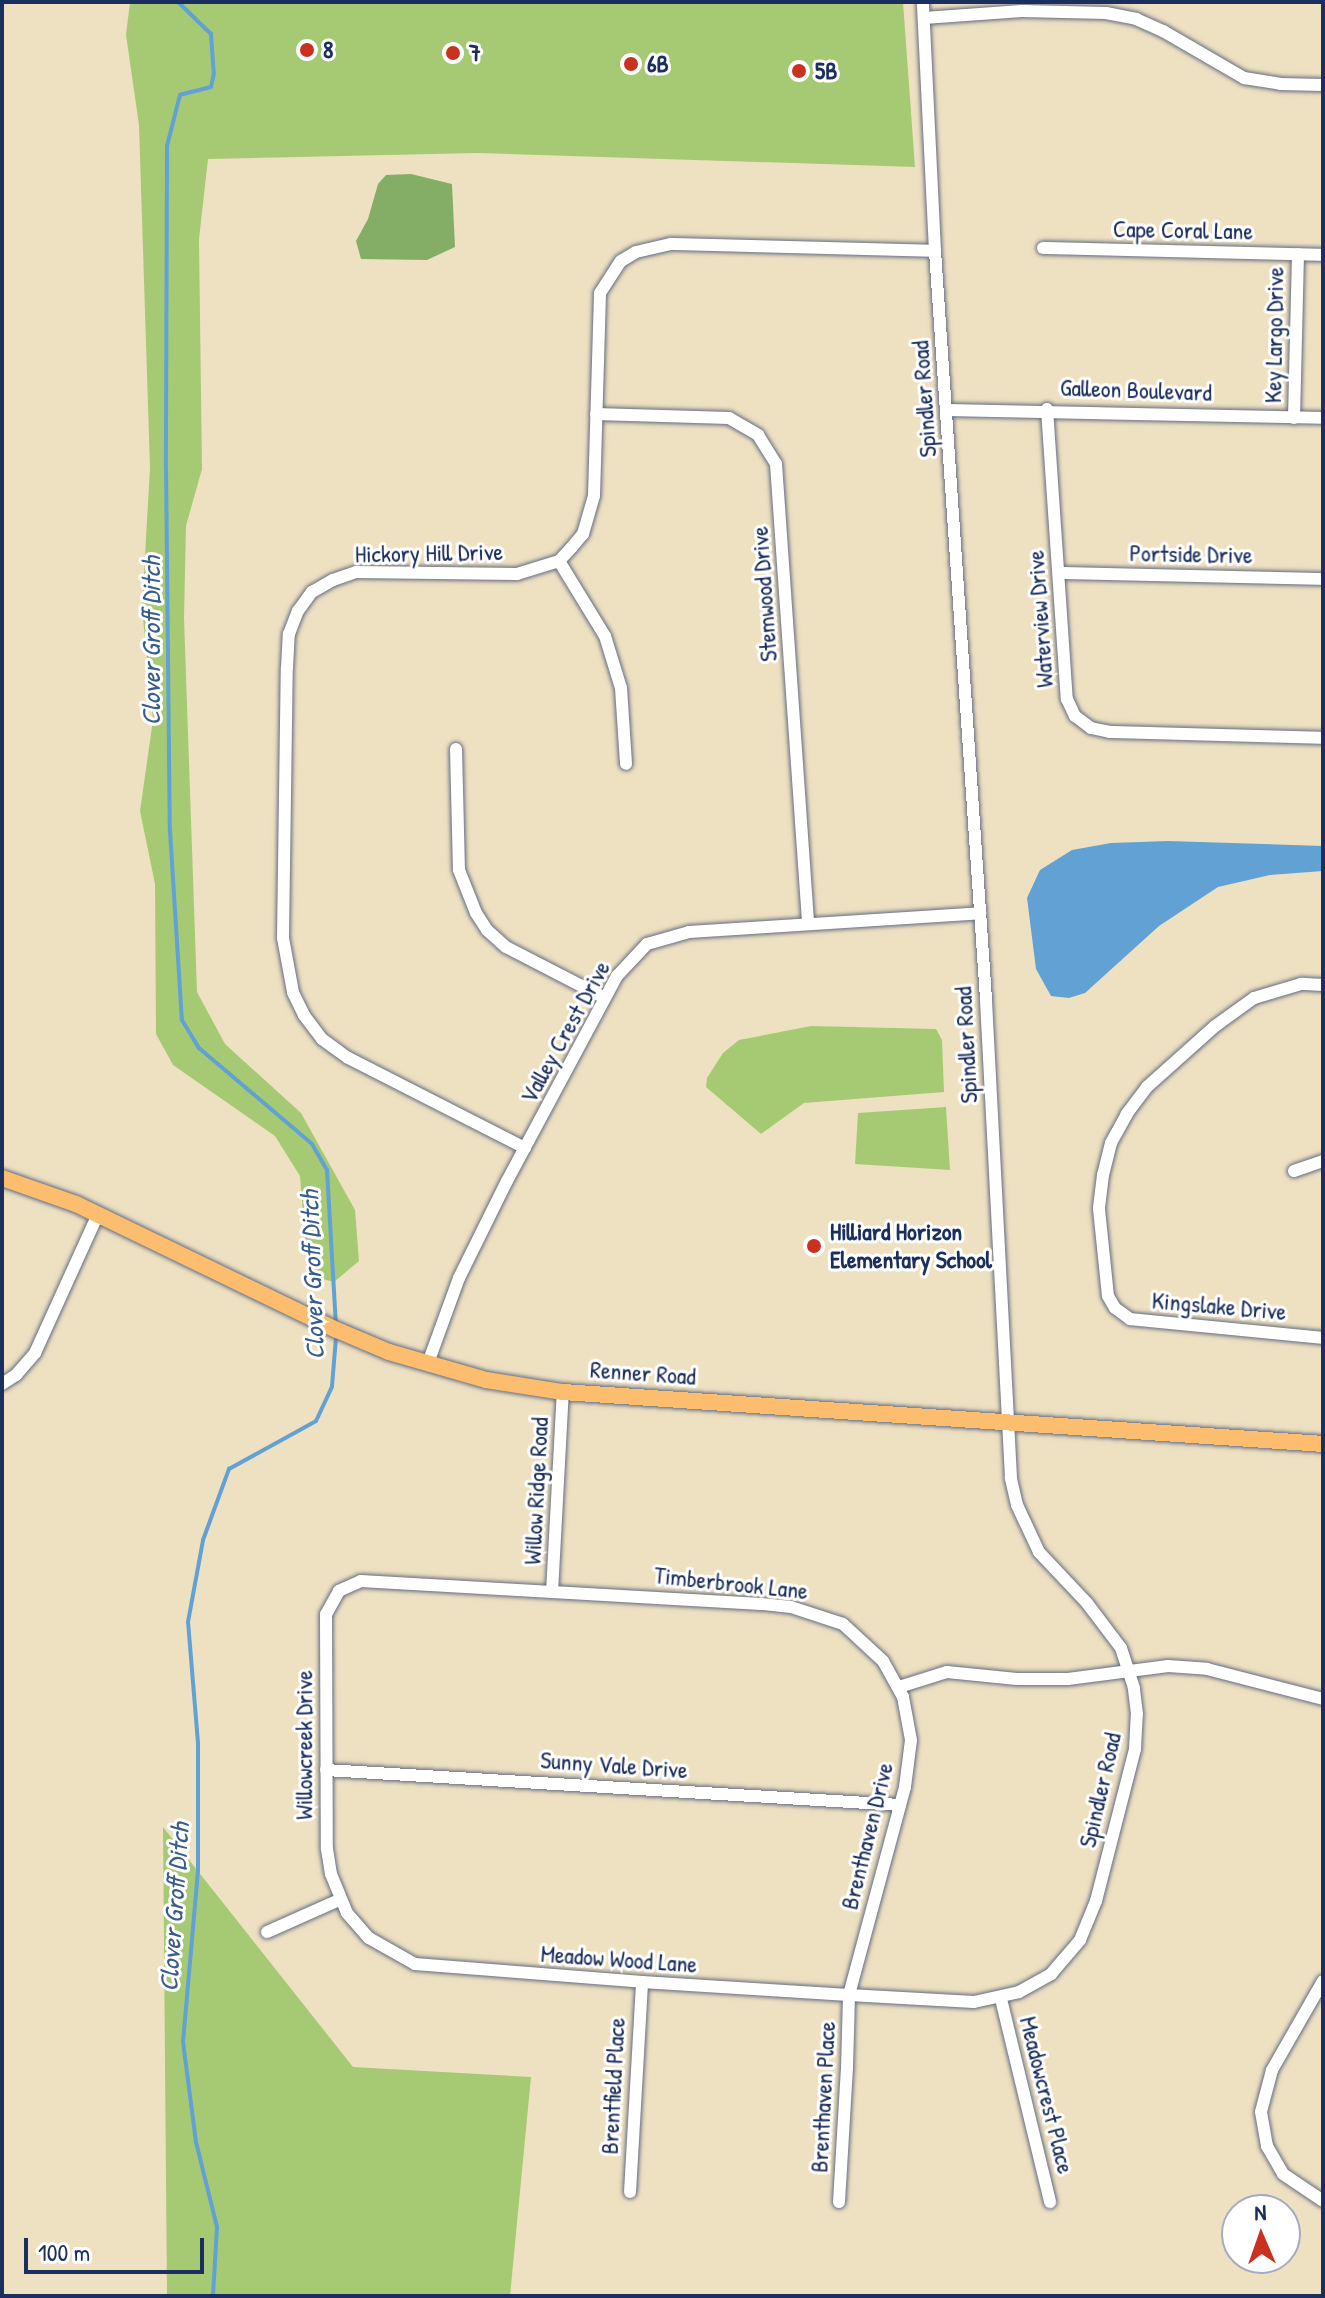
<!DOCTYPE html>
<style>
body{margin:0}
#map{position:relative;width:1325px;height:2298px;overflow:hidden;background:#eee1c2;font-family:"Patrick Hand",sans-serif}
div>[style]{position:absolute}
.green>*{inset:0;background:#a6ca73}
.forest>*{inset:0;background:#84ae65}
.water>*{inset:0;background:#62a1d4}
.stream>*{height:4px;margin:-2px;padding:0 2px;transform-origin:2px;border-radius:2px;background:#62a1d4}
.roads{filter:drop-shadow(0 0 2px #656d81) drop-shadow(0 0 2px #656d81)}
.minor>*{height:12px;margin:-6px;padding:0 6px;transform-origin:6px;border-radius:6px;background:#fff}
.major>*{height:16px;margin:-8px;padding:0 8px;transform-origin:8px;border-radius:8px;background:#fcbd6e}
.dots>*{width:22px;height:22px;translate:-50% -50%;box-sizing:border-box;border:4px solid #fff;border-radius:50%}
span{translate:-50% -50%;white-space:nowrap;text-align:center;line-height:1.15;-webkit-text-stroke:6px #fff;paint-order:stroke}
.poi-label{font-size:24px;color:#1b2f5e;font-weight:700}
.left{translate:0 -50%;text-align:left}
.street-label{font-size:24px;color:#1b2f5e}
.water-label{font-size:26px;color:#375d8d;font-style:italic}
.frame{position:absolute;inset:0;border:4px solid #1b2f5e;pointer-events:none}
.north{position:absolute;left:1221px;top:2194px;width:80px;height:80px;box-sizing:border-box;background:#fff;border:2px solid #a4acbf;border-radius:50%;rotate:358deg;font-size:22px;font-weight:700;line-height:32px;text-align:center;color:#1b2f5e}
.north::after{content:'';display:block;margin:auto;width:28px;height:36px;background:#c8321e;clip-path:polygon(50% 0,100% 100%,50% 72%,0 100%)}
.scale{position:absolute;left:24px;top:2238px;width:180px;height:36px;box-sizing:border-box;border:4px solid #1b2f5e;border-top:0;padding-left:10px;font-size:24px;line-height:28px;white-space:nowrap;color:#1b2f5e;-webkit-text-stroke:6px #fff;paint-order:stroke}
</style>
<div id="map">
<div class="green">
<div style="clip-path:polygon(130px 2px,903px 2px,915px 167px,477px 153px,208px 159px,199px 239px,202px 469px,186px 526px,184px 618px,197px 992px,225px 1044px,301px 1113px,355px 1210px,359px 1261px,334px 1282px,308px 1275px,300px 1176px,275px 1136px,173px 1065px,156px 1034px,155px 884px,140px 811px,153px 720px,142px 608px,150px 468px,139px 125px,126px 35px)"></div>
<div style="clip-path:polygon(811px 1026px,936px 1029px,942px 1040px,944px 1092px,804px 1103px,761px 1134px,706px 1087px,707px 1078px,723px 1053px,739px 1040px)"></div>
<div style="clip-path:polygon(946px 1107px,950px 1170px,855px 1164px,858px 1113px)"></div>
<div style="clip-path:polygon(163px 1827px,353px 2067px,531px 2077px,510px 2296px,167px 2296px)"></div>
</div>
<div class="forest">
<div style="clip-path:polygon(411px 174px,452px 184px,455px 247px,427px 260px,361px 259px,356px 241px,368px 219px,378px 184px,386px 175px)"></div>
</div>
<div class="water">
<div style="clip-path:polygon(1168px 841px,1323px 846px,1323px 871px,1270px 875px,1218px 887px,1159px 926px,1085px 993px,1069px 998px,1051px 996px,1036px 969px,1027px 898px,1040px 870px,1072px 850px,1111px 843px)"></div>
</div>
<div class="stream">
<div style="left:178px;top:2px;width:46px;rotate:44.1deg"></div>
<div style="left:211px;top:34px;width:39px;rotate:86deg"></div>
<div style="left:214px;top:73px;width:14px;rotate:102deg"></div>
<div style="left:211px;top:87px;width:32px;rotate:166deg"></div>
<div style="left:180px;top:95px;width:53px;rotate:104.3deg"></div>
<div style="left:167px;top:146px;width:322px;rotate:90.2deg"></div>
<div style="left:166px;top:468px;width:363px;rotate:89.4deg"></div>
<div style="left:170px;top:831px;width:189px;rotate:86.4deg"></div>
<div style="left:182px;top:1020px;width:33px;rotate:59deg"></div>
<div style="left:199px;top:1048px;width:148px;rotate:40.3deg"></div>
<div style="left:312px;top:1144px;width:30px;rotate:60deg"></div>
<div style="left:327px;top:1170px;width:154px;rotate:86.7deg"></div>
<div style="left:213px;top:2296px;width:69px;rotate:-86.7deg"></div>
<div style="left:217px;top:2227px;width:88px;rotate:-103.9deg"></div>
<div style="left:196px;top:2142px;width:101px;rotate:-97.4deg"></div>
<div style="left:183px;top:2042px;width:172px;rotate:-85deg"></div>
<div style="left:198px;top:1871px;width:128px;rotate:-90deg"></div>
<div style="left:198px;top:1743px;width:121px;rotate:-94.7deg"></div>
<div style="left:188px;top:1622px;width:83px;rotate:-79.6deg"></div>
<div style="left:203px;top:1540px;width:76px;rotate:-69.9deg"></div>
<div style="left:229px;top:1469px;width:99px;rotate:-28.9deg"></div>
<div style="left:316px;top:1421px;width:38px;rotate:-65deg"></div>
<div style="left:332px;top:1386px;width:49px;rotate:-85.3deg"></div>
</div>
<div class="roads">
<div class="minor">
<div style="left:924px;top:18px;width:98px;rotate:-4.1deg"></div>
<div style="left:1022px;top:11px;width:84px;rotate:1.4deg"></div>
<div style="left:1106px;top:13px;width:31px;rotate:11deg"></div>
<div style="left:1136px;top:19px;width:30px;rotate:24deg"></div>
<div style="left:1163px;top:31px;width:94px;rotate:30.1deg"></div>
<div style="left:1244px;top:78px;width:36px;rotate:9deg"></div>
<div style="left:1280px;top:84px;width:43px;rotate:1.3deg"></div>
<div style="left:1043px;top:248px;width:280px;rotate:1.4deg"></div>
<div style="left:1047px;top:409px;width:291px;rotate:86.1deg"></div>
<div style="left:1067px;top:699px;width:19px;rotate:65deg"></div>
<div style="left:1075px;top:716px;width:20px;rotate:37deg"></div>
<div style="left:1091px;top:728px;width:19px;rotate:12deg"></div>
<div style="left:1110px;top:732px;width:213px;rotate:1.6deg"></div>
<div style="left:947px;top:410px;width:376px;rotate:1.2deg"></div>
<div style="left:596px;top:414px;width:133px;rotate:1.7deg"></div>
<div style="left:729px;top:418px;width:34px;rotate:30deg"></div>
<div style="left:758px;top:435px;width:34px;rotate:58deg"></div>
<div style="left:776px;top:464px;width:460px;rotate:86deg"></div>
<div style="left:1294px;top:418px;width:164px;rotate:-88.6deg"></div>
<div style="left:559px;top:561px;width:88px;rotate:58.5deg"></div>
<div style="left:605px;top:636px;width:54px;rotate:72.9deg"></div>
<div style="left:621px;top:688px;width:76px;rotate:86.2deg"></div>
<div style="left:1059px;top:573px;width:264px;rotate:1.3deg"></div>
<div style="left:456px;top:749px;width:121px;rotate:88.6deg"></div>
<div style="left:459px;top:870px;width:46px;rotate:68.4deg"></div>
<div style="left:476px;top:913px;width:20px;rotate:57deg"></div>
<div style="left:487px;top:930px;width:25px;rotate:42deg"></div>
<div style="left:506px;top:947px;width:111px;rotate:27.3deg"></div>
<div style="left:1323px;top:985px;width:22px;rotate:-177deg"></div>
<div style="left:1301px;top:984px;width:49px;rotate:163.4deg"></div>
<div style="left:1254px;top:998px;width:49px;rotate:144.1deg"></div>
<div style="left:1214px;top:1027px;width:90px;rotate:138.2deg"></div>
<div style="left:1147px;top:1087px;width:34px;rotate:127deg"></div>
<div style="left:1127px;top:1114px;width:33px;rotate:119deg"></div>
<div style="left:1111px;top:1143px;width:33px;rotate:104deg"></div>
<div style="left:1103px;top:1175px;width:34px;rotate:97deg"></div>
<div style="left:1099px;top:1209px;width:87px;rotate:84.1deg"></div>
<div style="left:1108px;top:1296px;width:14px;rotate:60deg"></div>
<div style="left:1115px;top:1308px;width:19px;rotate:36deg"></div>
<div style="left:1130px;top:1319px;width:194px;rotate:5.6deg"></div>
<div style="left:525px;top:1148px;width:199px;rotate:-153deg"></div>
<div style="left:348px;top:1058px;width:32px;rotate:-144deg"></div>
<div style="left:322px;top:1039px;width:30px;rotate:-127deg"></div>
<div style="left:304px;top:1015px;width:25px;rotate:-116deg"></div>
<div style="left:293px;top:992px;width:55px;rotate:-100.5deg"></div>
<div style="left:283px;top:938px;width:270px;rotate:-89.2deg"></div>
<div style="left:287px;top:668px;width:34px;rotate:-87deg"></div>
<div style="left:289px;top:634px;width:25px;rotate:-69deg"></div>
<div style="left:298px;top:611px;width:24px;rotate:-54deg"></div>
<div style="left:312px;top:592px;width:24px;rotate:-30deg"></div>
<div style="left:333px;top:580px;width:24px;rotate:-19deg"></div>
<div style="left:356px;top:572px;width:161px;rotate:0.7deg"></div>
<div style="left:517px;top:574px;width:44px;rotate:-17.2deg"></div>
<div style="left:559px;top:561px;width:19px;rotate:-47deg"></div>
<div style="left:572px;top:547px;width:17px;rotate:-50deg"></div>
<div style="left:583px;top:534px;width:40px;rotate:-74deg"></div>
<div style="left:594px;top:496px;width:203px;rotate:-88.3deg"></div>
<div style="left:600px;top:293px;width:38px;rotate:-57deg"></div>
<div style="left:621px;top:261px;width:17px;rotate:-31deg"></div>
<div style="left:636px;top:252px;width:36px;rotate:-13deg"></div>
<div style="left:671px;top:244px;width:264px;rotate:1.5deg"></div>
<div style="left:1294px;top:1171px;width:31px;rotate:-19deg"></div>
<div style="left:428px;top:1363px;width:90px;rotate:-70deg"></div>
<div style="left:459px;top:1278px;width:108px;rotate:-63.7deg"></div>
<div style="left:507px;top:1181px;width:233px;rotate:-61.8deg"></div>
<div style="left:617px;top:976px;width:44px;rotate:-46.8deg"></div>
<div style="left:647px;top:944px;width:44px;rotate:-15.9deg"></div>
<div style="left:689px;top:932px;width:292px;rotate:-3.7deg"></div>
<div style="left:2px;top:1384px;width:17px;rotate:-33deg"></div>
<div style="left:16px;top:1375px;width:29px;rotate:-49deg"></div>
<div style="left:35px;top:1353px;width:153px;rotate:-65.6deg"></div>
<div style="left:552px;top:1592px;width:200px;rotate:-86.9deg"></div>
<div style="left:899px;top:1687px;width:50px;rotate:-17.4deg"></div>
<div style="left:947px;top:1672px;width:70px;rotate:5.7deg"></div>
<div style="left:1017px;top:1679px;width:51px"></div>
<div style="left:1068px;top:1679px;width:101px;rotate:-7.4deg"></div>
<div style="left:1168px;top:1666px;width:39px;rotate:4deg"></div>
<div style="left:1207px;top:1669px;width:120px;rotate:14.5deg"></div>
<div style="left:326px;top:1770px;width:575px;rotate:3.49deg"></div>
<div style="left:267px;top:1932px;width:79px;rotate:-24deg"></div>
<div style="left:1323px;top:1981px;width:103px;rotate:119.8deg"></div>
<div style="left:1272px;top:2070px;width:43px;rotate:104.7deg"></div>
<div style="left:1261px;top:2112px;width:35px;rotate:80deg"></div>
<div style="left:1267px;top:2146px;width:32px;rotate:60deg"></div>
<div style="left:1283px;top:2174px;width:48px;rotate:34deg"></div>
<div style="left:1001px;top:1999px;width:209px;rotate:76.4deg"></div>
<div style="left:630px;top:2192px;width:210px;rotate:-86.7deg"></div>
<div style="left:839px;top:2202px;width:134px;rotate:-86.6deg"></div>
<div style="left:847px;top:2068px;width:73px;rotate:-88.4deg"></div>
<div style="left:849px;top:1995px;width:4px;rotate:-76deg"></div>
<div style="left:850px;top:1991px;width:211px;rotate:-74.9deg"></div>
<div style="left:905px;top:1787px;width:47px;rotate:-82.7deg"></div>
<div style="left:911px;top:1740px;width:44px;rotate:-100.5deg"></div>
<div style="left:903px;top:1697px;width:41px;rotate:-119.1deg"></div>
<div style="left:883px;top:1661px;width:54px;rotate:-137.2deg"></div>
<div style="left:843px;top:1624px;width:55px;rotate:-161.9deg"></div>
<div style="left:791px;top:1607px;width:30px;rotate:-174deg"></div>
<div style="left:761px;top:1604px;width:401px;rotate:-176.7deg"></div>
<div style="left:361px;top:1581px;width:24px;rotate:156deg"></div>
<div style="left:339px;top:1591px;width:26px;rotate:119deg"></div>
<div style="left:326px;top:1614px;width:235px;rotate:89.8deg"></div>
<div style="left:327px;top:1849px;width:25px;rotate:81deg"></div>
<div style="left:331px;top:1874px;width:42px;rotate:67.7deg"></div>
<div style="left:347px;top:1913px;width:33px;rotate:49deg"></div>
<div style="left:369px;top:1938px;width:53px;rotate:29.5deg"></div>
<div style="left:415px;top:1964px;width:228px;rotate:4.5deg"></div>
<div style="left:642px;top:1982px;width:207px;rotate:3.6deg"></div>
<div style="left:849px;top:1995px;width:125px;rotate:3.2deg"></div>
<div style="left:974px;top:2002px;width:46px;rotate:-12.5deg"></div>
<div style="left:1019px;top:1992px;width:37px;rotate:-29deg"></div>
<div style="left:1051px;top:1974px;width:45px;rotate:-49.5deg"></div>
<div style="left:1080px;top:1940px;width:42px;rotate:-67.7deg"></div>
<div style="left:1096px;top:1901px;width:157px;rotate:-75.6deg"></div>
<div style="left:1135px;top:1749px;width:35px;rotate:-87deg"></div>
<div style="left:1137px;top:1714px;width:26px;rotate:-97deg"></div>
<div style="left:1134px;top:1688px;width:42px;rotate:-108deg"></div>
<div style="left:1121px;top:1648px;width:56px;rotate:-127.1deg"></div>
<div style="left:1087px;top:1603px;width:70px;rotate:-133.3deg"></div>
<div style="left:1039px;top:1552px;width:52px;rotate:-115.1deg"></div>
<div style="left:1017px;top:1505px;width:28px;rotate:-103deg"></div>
<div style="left:1011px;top:1478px;width:480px;rotate:-93deg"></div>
<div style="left:986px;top:999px;width:750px;rotate:-93.9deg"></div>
<div style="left:935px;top:251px;width:249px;rotate:-92.8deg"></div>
</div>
<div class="major">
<div style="left:2px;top:1178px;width:78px;rotate:19.4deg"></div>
<div style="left:76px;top:1204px;width:290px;rotate:25.8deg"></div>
<div style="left:337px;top:1330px;width:56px;rotate:22.9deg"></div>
<div style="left:389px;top:1352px;width:101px;rotate:16.1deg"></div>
<div style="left:486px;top:1380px;width:78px;rotate:8.9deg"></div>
<div style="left:563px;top:1392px;width:762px;rotate:3.91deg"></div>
</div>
</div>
<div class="dots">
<div style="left:307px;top:50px;background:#c8321e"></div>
<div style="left:453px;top:53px;background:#c8321e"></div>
<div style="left:631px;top:64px;background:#c8321e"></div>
<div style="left:799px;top:71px;background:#c8321e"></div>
<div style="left:814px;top:1246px;background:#c8321e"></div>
</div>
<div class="poi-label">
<span class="left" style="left:323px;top:50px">8</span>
<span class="left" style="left:469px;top:53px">7</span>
<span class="left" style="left:647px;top:64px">6B</span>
<span class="left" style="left:815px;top:71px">5B</span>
<span class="left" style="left:830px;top:1246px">Hilliard Horizon<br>Elementary School</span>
</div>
<div class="street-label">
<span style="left:1183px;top:230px;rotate:1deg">Cape Coral Lane</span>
<span style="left:1274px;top:335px;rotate:-89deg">Key Largo Drive</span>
<span style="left:1136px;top:390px;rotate:2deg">Galleon Boulevard</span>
<span style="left:924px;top:399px;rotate:-94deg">Spindler Road</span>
<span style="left:429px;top:553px;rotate:-1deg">Hickory Hill Drive</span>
<span style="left:1191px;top:554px;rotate:1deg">Portside Drive</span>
<span style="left:764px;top:594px;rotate:-94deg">Stemwood Drive</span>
<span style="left:1040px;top:619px;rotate:-94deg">Waterview Drive</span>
<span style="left:565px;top:1032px;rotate:-61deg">Valley Crest Drive</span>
<span style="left:966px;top:1045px;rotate:-93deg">Spindler Road</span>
<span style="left:1219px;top:1306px;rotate:5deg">Kingslake Drive</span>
<span style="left:643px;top:1373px;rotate:4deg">Renner Road</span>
<span style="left:536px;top:1491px;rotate:-87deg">Willow Ridge Road</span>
<span style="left:731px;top:1583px;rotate:6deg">Timberbrook Lane</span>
<span style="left:304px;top:1745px;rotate:-90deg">Willowcreek Drive</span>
<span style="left:614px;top:1765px;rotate:4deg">Sunny Vale Drive</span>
<span style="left:1100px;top:1790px;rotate:-77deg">Spindler Road</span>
<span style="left:867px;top:1836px;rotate:-76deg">Brenthaven Drive</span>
<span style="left:619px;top:1959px;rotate:4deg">Meadow Wood Lane</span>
<span style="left:613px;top:2086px;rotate:-87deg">Brentfield Place</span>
<span style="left:1047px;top:2095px;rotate:76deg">Meadowcrest Place</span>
<span style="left:823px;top:2097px;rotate:-87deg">Brenthaven Place</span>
</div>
<div class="water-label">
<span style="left:151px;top:641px;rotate:-90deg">Clover Groff Ditch</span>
<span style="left:312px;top:1275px;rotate:-92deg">Clover Groff Ditch</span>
<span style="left:174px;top:1907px;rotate:-86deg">Clover Groff Ditch</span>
</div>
<div class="frame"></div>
<div class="north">N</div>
<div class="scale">100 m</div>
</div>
